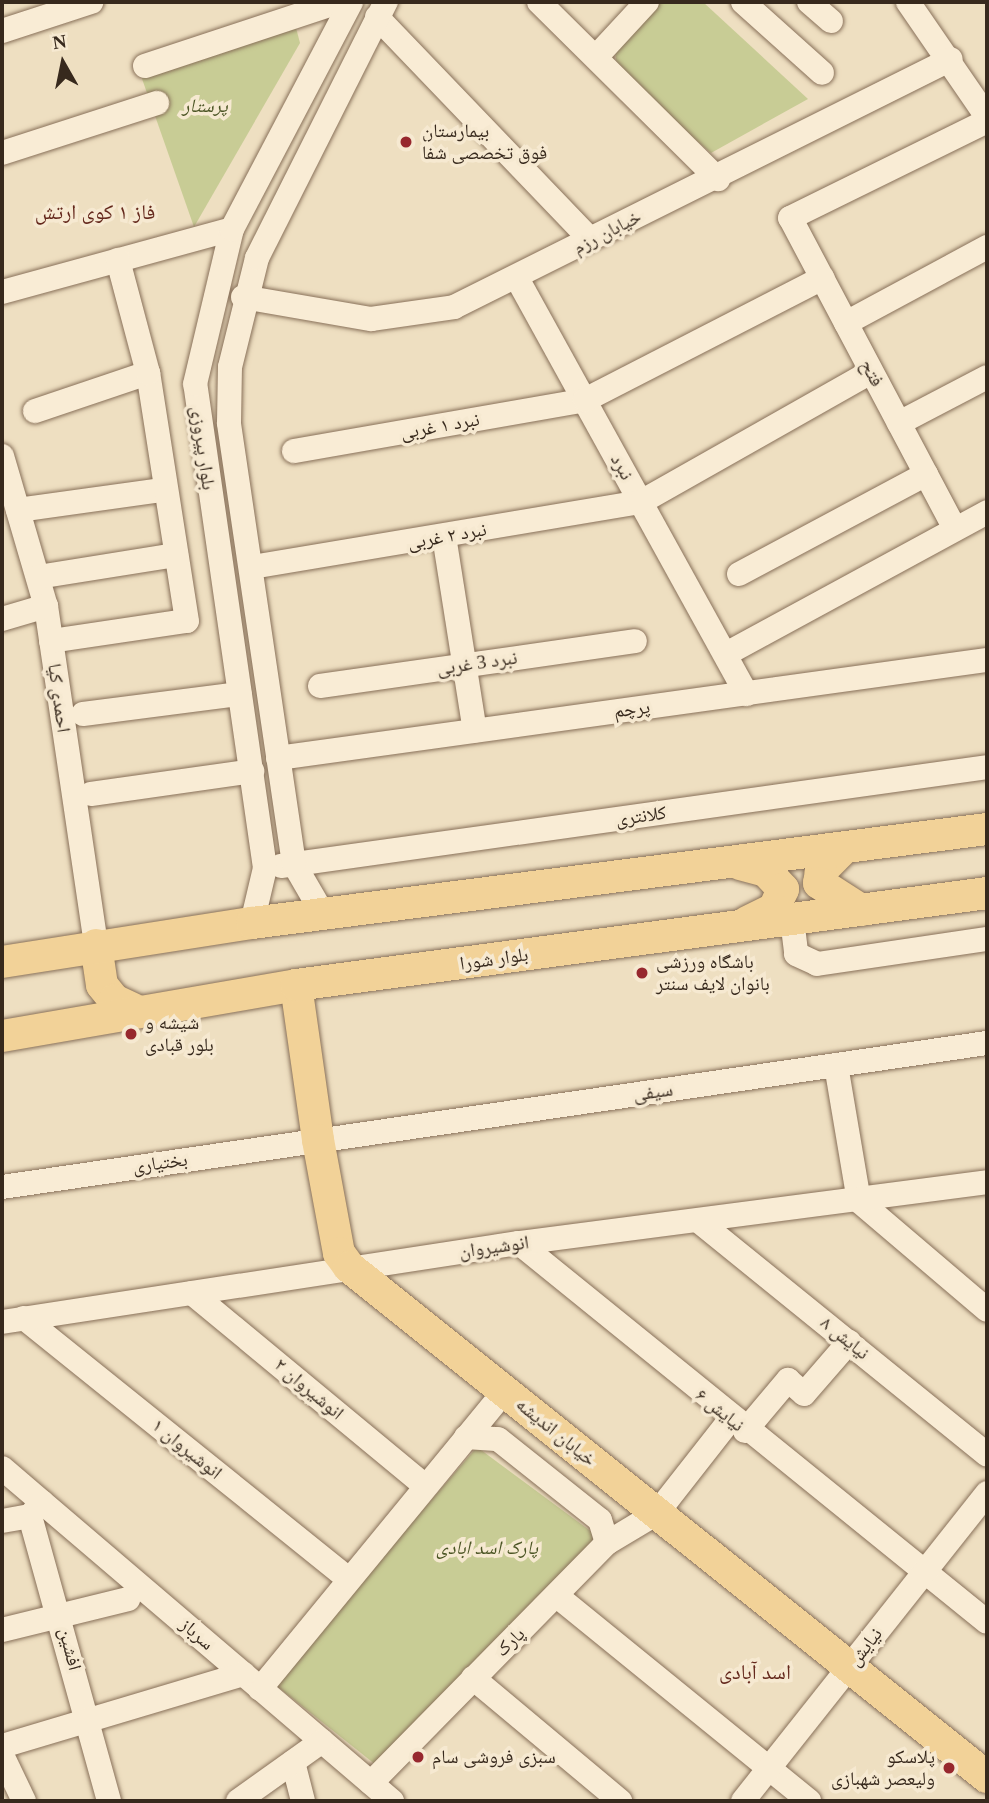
<!DOCTYPE html>
<meta charset="utf-8">
<style>
body{margin:0}
#map{position:relative;width:989px;height:1803px;overflow:hidden;background:#eedfc1;font-family:"Times New Roman","Noto Naskh Arabic",serif}
div>[style]{position:absolute}
.green>*{inset:0;background:#c8cc95}
.roads{filter:drop-shadow(0 0 2px #887059) drop-shadow(0 0 2px #887059)}
.minor>*{height:24px;margin:-12px;padding:0 12px;transform-origin:12px;border-radius:12px;background:#f9ecd5}
.major>*{height:32px;margin:-16px;padding:0 16px;transform-origin:16px;border-radius:16px;background:#f2d298}
.dots>*{width:19px;height:19px;translate:-50% -50%;box-sizing:border-box;border:4px solid #f6e9d1;border-radius:50%}
span{translate:-50% -50%;white-space:nowrap;text-align:center;line-height:1.15;-webkit-text-stroke:7px #f6e9d1;paint-order:stroke}
.park-label{font-size:19px;color:#4a5423;font-style:italic}
.poi-label{font-size:19px;color:#37291d}
.left{translate:0 -50%;text-align:left}
.right{translate:-100% -50%;text-align:right}
.street-label{font-size:19px;color:#37291d}
.neighbourhood-label{font-size:21px;color:#64281c}
.frame{position:absolute;inset:0;border:4px solid #37291d;pointer-events:none}
.north{position:absolute;left:28px;top:28px;width:70px;height:70px;-webkit-text-stroke:5px #f6e9d1;paint-order:stroke;rotate:351deg;font-size:19px;font-weight:700;line-height:28px;text-align:center;color:#37291d}
.north::after{content:'';display:block;margin:auto;width:24px;height:32px;background:#37291d;clip-path:polygon(50% 0,100% 100%,50% 72%,0 100%)}
</style>
<div id="map">
<div class="green">
<div style="clip-path:polygon(657px 2px,703px 2px,808px 99px,711px 153px,618px 74px,614px 44px)"></div>
<div style="clip-path:polygon(295px 24px,300px 43px,194px 227px,140px 73px)"></div>
<div style="clip-path:polygon(477px 1447px,600px 1538px,376px 1765px,273px 1683px)"></div>
</div>
<div class="roads">
<div class="minor">
<div style="left:539px;top:2px;width:252px;rotate:44.7deg"></div>
<div style="left:743px;top:2px;width:106px;rotate:41.9deg"></div>
<div style="left:809px;top:2px;width:29px;rotate:41deg"></div>
<div style="left:908px;top:2px;width:140px;rotate:55.5deg"></div>
<div style="left:377px;top:17px;width:308px;rotate:46.2deg"></div>
<div style="left:2px;top:31px;width:94px;rotate:-18deg"></div>
<div style="left:596px;top:57px;width:75px;rotate:-47.2deg"></div>
<div style="left:145px;top:66px;width:197px;rotate:-18.3deg"></div>
<div style="left:2px;top:153px;width:163px;rotate:-17.9deg"></div>
<div style="left:518px;top:280px;width:473px;rotate:61.1deg"></div>
<div style="left:2px;top:292px;width:238px;rotate:-15.3deg"></div>
<div style="left:243px;top:297px;width:130px;rotate:9.8deg"></div>
<div style="left:371px;top:319px;width:84px;rotate:-8.2deg"></div>
<div style="left:454px;top:307px;width:555px;rotate:-26.52deg"></div>
<div style="left:846px;top:323px;width:160px;rotate:-28.3deg"></div>
<div style="left:35px;top:411px;width:119px;rotate:-18.6deg"></div>
<div style="left:899px;top:423px;width:99px;rotate:-27.6deg"></div>
<div style="left:294px;top:451px;width:295px;rotate:-9.9deg"></div>
<div style="left:585px;top:400px;width:267px;rotate:-27.2deg"></div>
<div style="left:2px;top:456px;width:156px;rotate:73.7deg"></div>
<div style="left:46px;top:606px;width:343px;rotate:81.6deg"></div>
<div style="left:18px;top:510px;width:146px;rotate:-7.9deg"></div>
<div style="left:955px;top:529px;width:352px;rotate:-117.9deg"></div>
<div style="left:790px;top:218px;width:220px;rotate:-26.2deg"></div>
<div style="left:444px;top:536px;width:197px;rotate:81deg"></div>
<div style="left:252px;top:567px;width:394px;rotate:-9.5deg"></div>
<div style="left:641px;top:502px;width:264px;rotate:-29.5deg"></div>
<div style="left:739px;top:574px;width:212px;rotate:-28.1deg"></div>
<div style="left:38px;top:577px;width:140px;rotate:-9.1deg"></div>
<div style="left:2px;top:619px;width:46px;rotate:-16.5deg"></div>
<div style="left:51px;top:641px;width:137px;rotate:-8.4deg"></div>
<div style="left:187px;top:621px;width:251px;rotate:-98.9deg"></div>
<div style="left:148px;top:373px;width:117px;rotate:-104.9deg"></div>
<div style="left:726px;top:654px;width:297px;rotate:-28.5deg"></div>
<div style="left:320px;top:686px;width:318px;rotate:-8.1deg"></div>
<div style="left:83px;top:714px;width:158px;rotate:-7.3deg"></div>
<div style="left:278px;top:758px;width:716px;rotate:-7.87deg"></div>
<div style="left:91px;top:794px;width:163px;rotate:-8.1deg"></div>
<div style="left:281px;top:866px;width:713px;rotate:-7.98deg"></div>
<div style="left:323px;top:914px;width:58px;rotate:-120.1deg"></div>
<div style="left:294px;top:864px;width:446px;rotate:-98.4deg"></div>
<div style="left:229px;top:423px;width:56px;rotate:-89deg"></div>
<div style="left:230px;top:367px;width:112px;rotate:-76.1deg"></div>
<div style="left:257px;top:258px;width:287px;rotate:-63.3deg"></div>
<div style="left:792px;top:919px;width:35px;rotate:83deg"></div>
<div style="left:796px;top:954px;width:23px;rotate:25deg"></div>
<div style="left:817px;top:964px;width:172px;rotate:-8.4deg"></div>
<div style="left:252px;top:923px;width:57px;rotate:-76.7deg"></div>
<div style="left:265px;top:868px;width:489px;rotate:-98.2deg"></div>
<div style="left:195px;top:384px;width:159px;rotate:-76.6deg"></div>
<div style="left:232px;top:229px;width:256px;rotate:-62.3deg"></div>
<div style="left:836px;top:1065px;width:138px;rotate:80.4deg"></div>
<div style="left:859px;top:1201px;width:168px;rotate:40.4deg"></div>
<div style="left:2px;top:1187px;width:995px;rotate:-8.32deg"></div>
<div style="left:701px;top:1223px;width:368px;rotate:39deg"></div>
<div style="left:519px;top:1243px;width:602px;rotate:39deg"></div>
<div style="left:192px;top:1293px;width:303px;rotate:39.6deg"></div>
<div style="left:24px;top:1318px;width:417px;rotate:38.8deg"></div>
<div style="left:2px;top:1322px;width:523px;rotate:-8.69deg"></div>
<div style="left:519px;top:1243px;width:472px;rotate:-7.4deg"></div>
<div style="left:745px;top:1431px;width:67px;rotate:-49.9deg"></div>
<div style="left:788px;top:1380px;width:21px;rotate:41deg"></div>
<div style="left:804px;top:1394px;width:69px;rotate:-49.1deg"></div>
<div style="left:466px;top:1437px;width:32px;rotate:4deg"></div>
<div style="left:498px;top:1439px;width:130px;rotate:38.5deg"></div>
<div style="left:600px;top:1520px;width:24px;rotate:73deg"></div>
<div style="left:2px;top:1468px;width:513px;rotate:40.49deg"></div>
<div style="left:42px;top:1502px;width:18px;rotate:131deg"></div>
<div style="left:30px;top:1516px;width:296px;rotate:74.5deg"></div>
<div style="left:2px;top:1521px;width:28px;rotate:-10deg"></div>
<div style="left:557px;top:1596px;width:325px;rotate:39.1deg"></div>
<div style="left:2px;top:1630px;width:130px;rotate:-13.8deg"></div>
<div style="left:473px;top:1678px;width:192px;rotate:39.9deg"></div>
<div style="left:260px;top:1689px;width:386px;rotate:-50.6deg"></div>
<div style="left:2px;top:1746px;width:252px;rotate:-16.6deg"></div>
<div style="left:2px;top:1755px;width:51px;rotate:64.4deg"></div>
<div style="left:293px;top:1762px;width:40px;rotate:75.6deg"></div>
<div style="left:371px;top:1783px;width:337px;rotate:-45.5deg"></div>
<div style="left:607px;top:1543px;width:58px;rotate:-31deg"></div>
<div style="left:657px;top:1513px;width:118px;rotate:-51.9deg"></div>
<div style="left:238px;top:1801px;width:103px;rotate:-35.5deg"></div>
<div style="left:743px;top:1801px;width:393px;rotate:-51.6deg"></div>
</div>
<div class="major">
<div style="left:844px;top:848px;width:33px;rotate:135deg"></div>
<div style="left:821px;top:871px;width:12px;rotate:99deg"></div>
<div style="left:819px;top:883px;width:50px;rotate:32.7deg"></div>
<div style="left:740px;top:864px;width:27px;rotate:15deg"></div>
<div style="left:766px;top:871px;width:25px;rotate:47deg"></div>
<div style="left:783px;top:889px;width:22px;rotate:114deg"></div>
<div style="left:774px;top:909px;width:30px;rotate:154deg"></div>
<div style="left:96px;top:945px;width:40px;rotate:81.5deg"></div>
<div style="left:102px;top:985px;width:19px;rotate:51deg"></div>
<div style="left:114px;top:1000px;width:21px;rotate:25deg"></div>
<div style="left:2px;top:962px;width:253px;rotate:-8.9deg"></div>
<div style="left:252px;top:923px;width:741px;rotate:-7.29deg"></div>
<div style="left:296px;top:985px;width:157px;rotate:81.9deg"></div>
<div style="left:318px;top:1140px;width:115px;rotate:79.5deg"></div>
<div style="left:339px;top:1253px;width:17px;rotate:54deg"></div>
<div style="left:349px;top:1267px;width:817px;rotate:38.64deg"></div>
<div style="left:2px;top:1036px;width:298px;rotate:-9.8deg"></div>
<div style="left:296px;top:985px;width:697px;rotate:-7.58deg"></div>
</div>
</div>
<div class="dots">
<div style="left:406px;top:142px;background:#97282e"></div>
<div style="left:642px;top:973px;background:#97282e"></div>
<div style="left:131px;top:1034px;background:#97282e"></div>
<div style="left:418px;top:1757px;background:#97282e"></div>
<div style="left:949px;top:1768px;background:#97282e"></div>
</div>
<div class="park-label">
<span style="left:205px;top:106px">پرستار</span>
<span style="left:487px;top:1548px">پارک اسد ابادی</span>
</div>
<div class="poi-label">
<span class="left" style="left:422px;top:142px">بیمارستان<br>فوق تخصصی شفا</span>
<span class="left" style="left:656px;top:973px">باشگاه ورزشی<br>بانوان لایف سنتر</span>
<span class="left" style="left:145px;top:1034px">شیشه و<br>بلور قبادی</span>
<span class="left" style="left:432px;top:1757px">سبزی فروشی سام</span>
<span class="right" style="left:935px;top:1768px">پلاسکو<br>ولیعصر شهبازی</span>
</div>
<div class="street-label">
<span style="left:607px;top:232px;rotate:-27deg">خیابان رزم</span>
<span style="left:872px;top:373px;rotate:62deg">فتح</span>
<span style="left:440px;top:426px;rotate:-10deg">نبرد ۱ غربی</span>
<span style="left:203px;top:448px;rotate:82deg">بلوار پیروزی</span>
<span style="left:622px;top:467px;rotate:61deg">نبرد</span>
<span style="left:447px;top:536px;rotate:-10deg">نبرد ۲ غربی</span>
<span style="left:477px;top:663px;rotate:-8deg">نبرد 3 غربی</span>
<span style="left:59px;top:698px;rotate:82deg">احمدی کیا</span>
<span style="left:632px;top:709px;rotate:-8deg">پرچم</span>
<span style="left:641px;top:816px;rotate:-8deg">کلانتری</span>
<span style="left:494px;top:959px;rotate:-8deg">بلوار شورا</span>
<span style="left:653px;top:1092px;rotate:-8deg">سیفی</span>
<span style="left:160px;top:1163px;rotate:-8deg">بختیاری</span>
<span style="left:494px;top:1247px;rotate:-8deg">انوشیروان</span>
<span style="left:845px;top:1338px;rotate:39deg">نیایش ۸</span>
<span style="left:309px;top:1389px;rotate:40deg">انوشیروان ۲</span>
<span style="left:720px;top:1410px;rotate:39deg">نیایش ۶</span>
<span style="left:556px;top:1432px;rotate:39deg">خیابان اندیشه</span>
<span style="left:187px;top:1449px;rotate:39deg">انوشیروان ۱</span>
<span style="left:197px;top:1634px;rotate:41deg">سرباز</span>
<span style="left:510px;top:1642px;rotate:-44deg">پارک</span>
<span style="left:865px;top:1647px;rotate:-52deg">نیایش</span>
<span style="left:70px;top:1649px;rotate:76deg">افشین</span>
</div>
<div class="neighbourhood-label">
<span style="left:95px;top:212px">فاز ۱ کوی ارتش</span>
<span style="left:755px;top:1672px">اسد آبادی</span>
</div>
<div class="frame"></div>
<div class="north">N</div>
</div>
